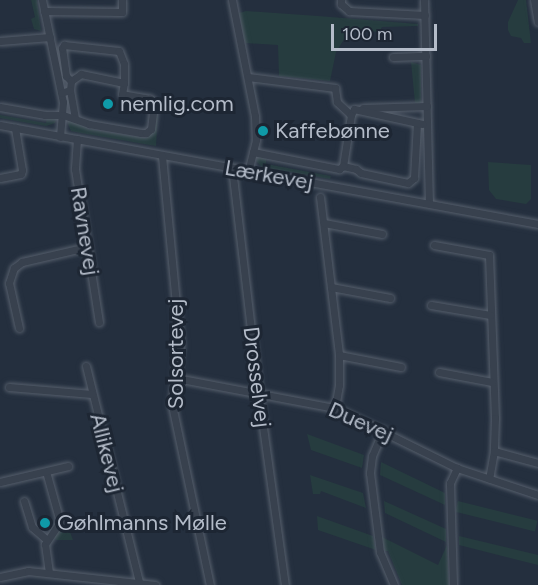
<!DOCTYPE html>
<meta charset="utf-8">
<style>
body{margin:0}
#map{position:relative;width:538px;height:585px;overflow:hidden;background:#242f3e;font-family:Figtree,sans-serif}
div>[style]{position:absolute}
.green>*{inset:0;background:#263c3f;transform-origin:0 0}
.roads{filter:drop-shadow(0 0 2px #565f6c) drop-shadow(0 0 2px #565f6c)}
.minor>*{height:7px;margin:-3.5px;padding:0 3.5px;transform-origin:3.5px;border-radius:3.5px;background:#38414e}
.dots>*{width:16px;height:16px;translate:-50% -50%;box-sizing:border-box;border:3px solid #1d2633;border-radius:50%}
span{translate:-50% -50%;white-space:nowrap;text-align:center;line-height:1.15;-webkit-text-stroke:6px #1d2633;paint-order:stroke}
.poi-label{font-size:22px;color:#b4bcc9}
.left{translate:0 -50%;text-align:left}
.street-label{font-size:22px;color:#b4bcc9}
.scale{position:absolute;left:331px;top:24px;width:106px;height:27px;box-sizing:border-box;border:3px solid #b4bcc9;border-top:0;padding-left:8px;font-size:18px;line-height:21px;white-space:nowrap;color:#b4bcc9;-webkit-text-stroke:4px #1d2633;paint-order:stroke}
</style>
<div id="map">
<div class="green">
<div style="clip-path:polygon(31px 0,37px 0,41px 31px,34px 29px,31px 19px,35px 17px)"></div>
<div style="clip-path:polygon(518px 0,526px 0,531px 43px,524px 43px,521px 38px,511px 36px,508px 30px,508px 22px)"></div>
<div style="clip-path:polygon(246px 11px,318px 16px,418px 24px,418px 26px,382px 27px,379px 32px,350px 30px,336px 52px,330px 81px,279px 76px,278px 45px,245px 43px,239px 13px)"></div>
<div style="clip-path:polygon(411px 62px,421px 65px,421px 103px,415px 103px)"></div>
<div style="clip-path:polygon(158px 112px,156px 146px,81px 133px,71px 131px,68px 124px,68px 119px,86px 125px,88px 129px,145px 138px,154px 130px)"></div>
<div style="clip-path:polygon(0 115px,46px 123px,47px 117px,57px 117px,55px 123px,46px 126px,0 118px)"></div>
<div style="clip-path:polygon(258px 157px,266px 159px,266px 164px,331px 176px,330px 179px,262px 167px,256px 161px)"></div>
<div style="clip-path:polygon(488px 162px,531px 165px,531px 199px,526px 204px,496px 199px,489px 190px)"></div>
<div style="clip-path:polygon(307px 434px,364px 455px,362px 468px,311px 450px)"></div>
<div style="clip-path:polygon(381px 462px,445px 493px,445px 505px,380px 475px)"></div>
<div style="clip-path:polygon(310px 475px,363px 493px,366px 508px,321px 491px,320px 494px,313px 494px)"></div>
<div style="clip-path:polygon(384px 501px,446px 529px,446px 542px,385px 513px)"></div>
<div style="left:458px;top:501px;width:82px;height:11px;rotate:14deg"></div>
<div style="clip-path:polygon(317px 516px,373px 536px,376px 550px,318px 530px)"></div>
<div style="clip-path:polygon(67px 524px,73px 540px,56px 540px,54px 537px,59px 527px)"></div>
<div style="clip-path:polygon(459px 536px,538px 555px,538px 565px,459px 545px)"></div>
<div style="clip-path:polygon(382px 537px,438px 565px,447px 545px,449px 585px,402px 585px,388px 551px,384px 551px)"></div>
</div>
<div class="roads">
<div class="minor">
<div style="left:42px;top:0;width:104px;rotate:78.4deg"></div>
<div style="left:63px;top:102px;width:35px;rotate:95deg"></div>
<div style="left:232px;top:0;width:118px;rotate:78.8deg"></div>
<div style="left:255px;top:116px;width:24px;rotate:88deg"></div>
<div style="left:256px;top:140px;width:32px;rotate:104deg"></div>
<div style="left:341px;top:0;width:4px;rotate:90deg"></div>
<div style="left:341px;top:4px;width:11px;rotate:41deg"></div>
<div style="left:349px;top:11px;width:76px;rotate:3deg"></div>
<div style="left:424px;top:0;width:203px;rotate:88.6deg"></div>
<div style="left:534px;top:0;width:22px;rotate:80deg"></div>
<div style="left:44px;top:11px;width:78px;rotate:0.7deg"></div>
<div style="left:122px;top:12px;width:12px;rotate:-90deg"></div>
<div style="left:0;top:41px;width:50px;rotate:-4.6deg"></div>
<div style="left:393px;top:57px;width:33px;rotate:-2deg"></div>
<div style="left:248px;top:77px;width:88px;rotate:7.2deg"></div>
<div style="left:335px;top:88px;width:14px;rotate:82deg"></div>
<div style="left:337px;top:102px;width:19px;rotate:43deg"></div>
<div style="left:71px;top:81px;width:7px;rotate:-135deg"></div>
<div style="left:66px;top:76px;width:28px;rotate:-98deg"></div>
<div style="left:62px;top:48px;width:4px;rotate:-56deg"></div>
<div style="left:64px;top:45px;width:55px;rotate:6.2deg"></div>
<div style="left:119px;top:51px;width:14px;rotate:69deg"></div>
<div style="left:124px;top:64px;width:19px;rotate:90deg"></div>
<div style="left:70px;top:90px;width:28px;rotate:80deg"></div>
<div style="left:0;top:107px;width:46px;rotate:10.1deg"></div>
<div style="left:45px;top:115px;width:18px"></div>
<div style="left:63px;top:115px;width:28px;rotate:19deg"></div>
<div style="left:89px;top:124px;width:53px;rotate:9.8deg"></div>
<div style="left:141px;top:133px;width:5px"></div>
<div style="left:146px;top:133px;width:6px;rotate:-39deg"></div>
<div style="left:151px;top:129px;width:26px;rotate:-83deg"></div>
<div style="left:154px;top:103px;width:6px;rotate:-135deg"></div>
<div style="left:150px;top:99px;width:28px;rotate:-170deg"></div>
<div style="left:122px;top:94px;width:11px;rotate:-80deg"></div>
<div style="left:124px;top:83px;width:44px;rotate:-168.2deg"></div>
<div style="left:81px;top:74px;width:12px;rotate:145deg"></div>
<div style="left:71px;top:81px;width:9px;rotate:96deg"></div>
<div style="left:70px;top:90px;width:9px;rotate:162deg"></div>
<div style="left:363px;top:108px;width:64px;rotate:-1.8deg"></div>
<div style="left:354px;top:109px;width:7px;rotate:117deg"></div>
<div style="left:351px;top:115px;width:52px;rotate:98.9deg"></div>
<div style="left:343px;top:166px;width:13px;rotate:13deg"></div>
<div style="left:356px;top:169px;width:6px;rotate:39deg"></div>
<div style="left:361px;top:173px;width:48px;rotate:12deg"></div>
<div style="left:408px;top:183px;width:8px;rotate:-40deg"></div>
<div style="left:414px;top:178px;width:55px;rotate:-86.9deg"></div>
<div style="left:354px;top:109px;width:70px;rotate:12.4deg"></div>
<div style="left:0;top:125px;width:547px;rotate:10.43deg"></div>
<div style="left:77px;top:139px;width:30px;rotate:94deg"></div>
<div style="left:75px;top:169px;width:155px;rotate:81.1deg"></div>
<div style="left:253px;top:152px;width:88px;rotate:11.2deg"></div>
<div style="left:339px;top:169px;width:5px;rotate:-37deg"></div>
<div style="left:162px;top:156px;width:190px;rotate:84.6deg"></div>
<div style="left:180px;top:345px;width:61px;rotate:97.6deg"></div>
<div style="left:172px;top:405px;width:184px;rotate:78.1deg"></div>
<div style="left:232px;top:168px;width:225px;rotate:83.3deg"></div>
<div style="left:258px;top:391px;width:196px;rotate:82.1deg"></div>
<div style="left:0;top:178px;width:21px;rotate:-11deg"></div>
<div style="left:21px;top:174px;width:4px;rotate:-76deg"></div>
<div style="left:22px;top:170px;width:43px;rotate:-99.5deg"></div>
<div style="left:320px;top:197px;width:159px;rotate:83.1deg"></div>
<div style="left:339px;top:355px;width:30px;rotate:90deg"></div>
<div style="left:339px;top:385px;width:23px;rotate:100deg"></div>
<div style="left:324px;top:223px;width:59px;rotate:10.7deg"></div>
<div style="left:434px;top:245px;width:56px;rotate:10.3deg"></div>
<div style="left:489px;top:255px;width:163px;rotate:87.9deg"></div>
<div style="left:495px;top:418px;width:33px;rotate:92deg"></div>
<div style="left:494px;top:451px;width:28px;rotate:100deg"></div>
<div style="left:331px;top:287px;width:60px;rotate:10.6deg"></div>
<div style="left:431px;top:305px;width:60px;rotate:9.6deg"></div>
<div style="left:19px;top:328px;width:46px;rotate:-102.5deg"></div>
<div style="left:9px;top:283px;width:16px;rotate:-72deg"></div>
<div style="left:14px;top:268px;width:10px;rotate:-37deg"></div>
<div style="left:22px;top:262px;width:67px;rotate:-13deg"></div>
<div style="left:339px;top:355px;width:63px;rotate:11deg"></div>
<div style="left:86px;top:366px;width:222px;rotate:76.2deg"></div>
<div style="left:439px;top:372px;width:54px;rotate:10.7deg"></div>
<div style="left:176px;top:378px;width:162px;rotate:10.7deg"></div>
<div style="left:335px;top:408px;width:136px;rotate:26.2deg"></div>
<div style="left:457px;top:468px;width:85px;rotate:18.4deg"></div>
<div style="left:9px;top:387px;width:83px;rotate:4.8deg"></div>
<div style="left:383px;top:430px;width:28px;rotate:113deg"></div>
<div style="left:372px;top:456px;width:17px;rotate:97deg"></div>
<div style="left:370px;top:473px;width:80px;rotate:82.8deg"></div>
<div style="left:380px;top:552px;width:36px;rotate:67deg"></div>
<div style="left:494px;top:451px;width:46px;rotate:15.3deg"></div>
<div style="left:47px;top:475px;width:49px;rotate:74.5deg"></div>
<div style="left:60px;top:522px;width:27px;rotate:124deg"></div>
<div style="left:45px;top:544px;width:28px;rotate:82deg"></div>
<div style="left:0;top:482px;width:70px;rotate:-13.2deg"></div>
<div style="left:24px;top:501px;width:27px;rotate:73deg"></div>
<div style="left:32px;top:527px;width:20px;rotate:41deg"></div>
<div style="left:0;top:577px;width:29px;rotate:-12deg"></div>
<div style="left:28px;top:571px;width:128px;rotate:6.3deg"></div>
<div style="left:453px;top:585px;width:102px;rotate:-91.7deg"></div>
<div style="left:450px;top:483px;width:17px;rotate:-65deg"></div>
</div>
</div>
<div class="dots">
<div style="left:108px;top:104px;background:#0f9aa8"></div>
<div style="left:263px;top:131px;background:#0f9aa8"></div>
<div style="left:45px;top:523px;background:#0f9aa8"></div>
</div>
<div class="poi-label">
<span class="left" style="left:120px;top:104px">nemlig.com</span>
<span class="left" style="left:275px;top:131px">Kaffebønne</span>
<span class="left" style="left:57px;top:523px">Gøhlmanns Mølle</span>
</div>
<div class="street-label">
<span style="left:269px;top:175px;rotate:10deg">Lærkevej</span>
<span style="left:85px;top:231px;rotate:81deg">Ravnevej</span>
<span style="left:176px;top:354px;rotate:-90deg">Solsortevej</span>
<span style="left:257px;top:377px;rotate:83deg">Drosselvej</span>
<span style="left:361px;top:422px;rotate:24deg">Duevej</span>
<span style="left:107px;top:453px;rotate:76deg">Allikevej</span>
</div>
<div class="scale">100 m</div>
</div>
